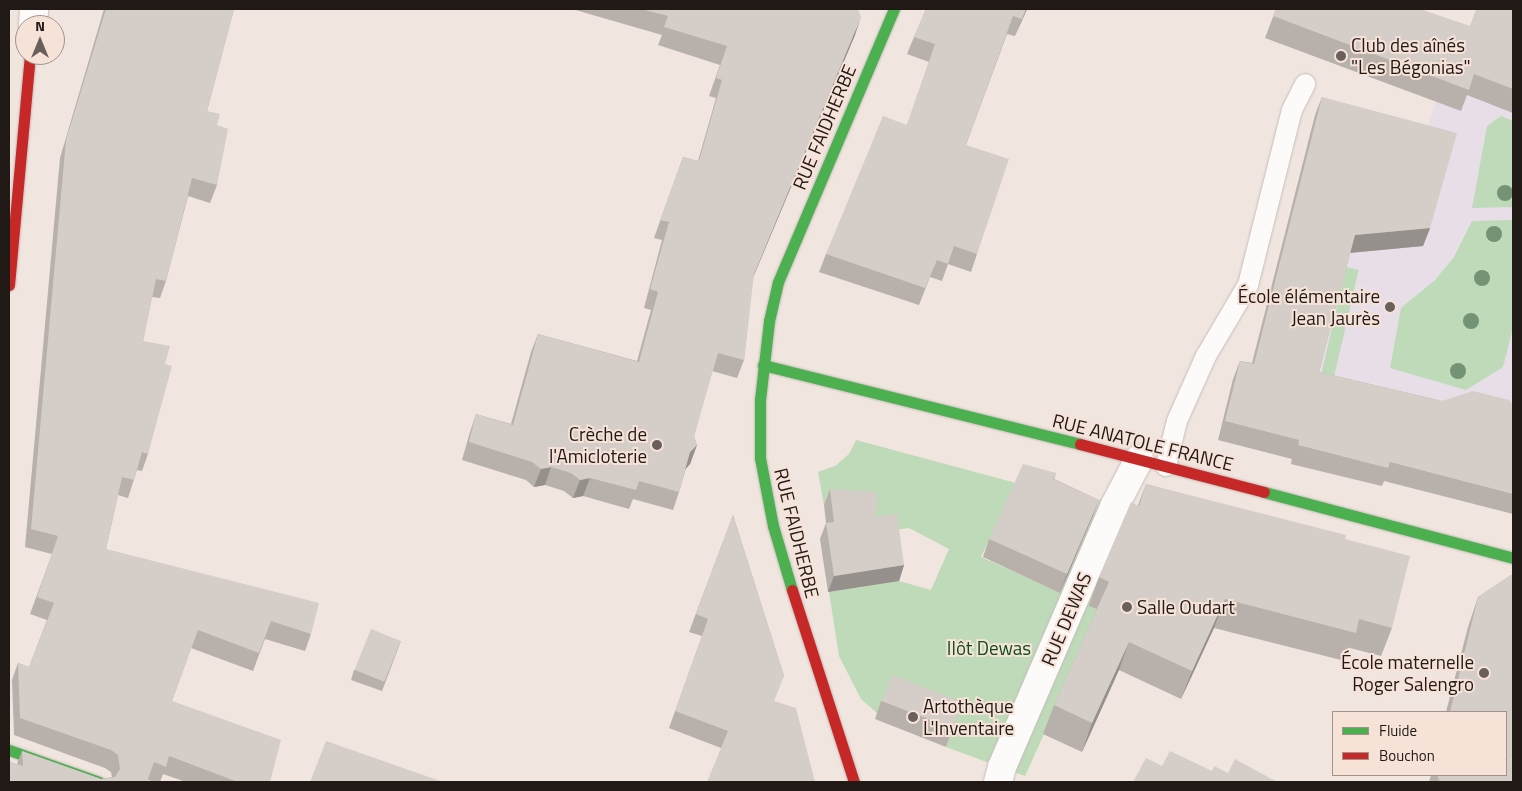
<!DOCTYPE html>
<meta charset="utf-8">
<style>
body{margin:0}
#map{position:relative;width:1522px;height:791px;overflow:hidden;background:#f0e5df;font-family:"Titillium Web",sans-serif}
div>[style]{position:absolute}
.education>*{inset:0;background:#e7dee7}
.green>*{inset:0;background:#bedab9;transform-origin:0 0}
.roads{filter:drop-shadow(0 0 1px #c6bdb9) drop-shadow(0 0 1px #c6bdb9)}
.lane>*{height:20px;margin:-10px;padding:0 10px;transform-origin:10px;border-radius:10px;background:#fdfbfa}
.street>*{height:28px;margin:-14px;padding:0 14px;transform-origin:14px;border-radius:14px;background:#fdfbfa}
.fast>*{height:11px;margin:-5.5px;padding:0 5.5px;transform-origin:5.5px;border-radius:5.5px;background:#4caf50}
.jam>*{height:11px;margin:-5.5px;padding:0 5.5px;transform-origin:5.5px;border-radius:5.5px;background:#c62828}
.trees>*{width:16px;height:16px;margin:-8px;border-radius:50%;background:#739374}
.wall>*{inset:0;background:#b7b0ab}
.shaded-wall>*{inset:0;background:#95908b}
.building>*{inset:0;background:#d5cdc7;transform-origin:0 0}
.dots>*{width:14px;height:14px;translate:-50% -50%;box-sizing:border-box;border:2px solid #f7e2d8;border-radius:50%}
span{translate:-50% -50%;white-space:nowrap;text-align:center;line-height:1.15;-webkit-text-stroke:4px #f7e2d8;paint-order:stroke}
.poi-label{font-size:19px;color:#201916}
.left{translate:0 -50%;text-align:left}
.right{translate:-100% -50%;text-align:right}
.street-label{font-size:19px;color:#201916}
.park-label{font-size:19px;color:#0c501c}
.frame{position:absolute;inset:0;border:10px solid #201916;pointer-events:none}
.legend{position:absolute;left:1332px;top:711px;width:175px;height:65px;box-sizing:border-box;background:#f7e2d8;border:1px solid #a1928a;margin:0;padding:6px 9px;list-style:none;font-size:15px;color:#201916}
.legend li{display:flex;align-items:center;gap:10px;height:25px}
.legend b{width:25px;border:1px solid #a1928a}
.north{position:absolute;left:15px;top:15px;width:50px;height:50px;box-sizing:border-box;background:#f7e2d8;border:1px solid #a1928a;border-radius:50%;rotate:0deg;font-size:14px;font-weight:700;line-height:20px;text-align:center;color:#201916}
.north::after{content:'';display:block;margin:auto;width:18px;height:22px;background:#69605c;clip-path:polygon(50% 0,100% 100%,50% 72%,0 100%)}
</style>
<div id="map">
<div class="education">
<div style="clip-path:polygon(1449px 58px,1513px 82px,1513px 513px,1384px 481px,1382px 486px,1346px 478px,1291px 464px,1292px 458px,1218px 440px,1248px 382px,1315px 115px,1371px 130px,1428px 126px)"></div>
</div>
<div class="green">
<div style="clip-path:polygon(1501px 116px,1513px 121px,1513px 207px,1472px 208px,1487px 126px)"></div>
<div style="clip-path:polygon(1513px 220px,1513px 327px,1503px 367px,1466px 390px,1390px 368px,1401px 308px,1435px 280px,1454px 257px,1472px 221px)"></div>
<div style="left:1346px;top:267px;width:13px;height:125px;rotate:13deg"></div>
<div style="clip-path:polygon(856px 440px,1016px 483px,981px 557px,1048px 587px,1073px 563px,1100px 499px,1135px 512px,1113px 583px,1025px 776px,946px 747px,956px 721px,877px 713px,861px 699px,839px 656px,829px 592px,899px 581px,931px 590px,949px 549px,909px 528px,870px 533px,824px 505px,818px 472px,835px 466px,849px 454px)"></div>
</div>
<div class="roads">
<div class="lane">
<div style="left:1166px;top:466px;width:46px;rotate:-76.3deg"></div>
<div style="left:1177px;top:421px;width:71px;rotate:-66deg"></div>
<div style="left:1206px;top:356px;width:82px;rotate:-59.4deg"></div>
<div style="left:1248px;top:285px;width:180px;rotate:-75.9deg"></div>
<div style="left:1292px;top:110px;width:29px;rotate:-63deg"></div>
</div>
<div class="street">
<div style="left:33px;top:25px;width:16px;rotate:-86deg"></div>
<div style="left:998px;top:782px;width:16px;rotate:-75deg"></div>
<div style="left:1002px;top:767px;width:285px;rotate:-66.7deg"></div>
<div style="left:1115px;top:505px;width:52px;rotate:-62.4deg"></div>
</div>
<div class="fast">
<div style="left:763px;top:365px;width:327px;rotate:14deg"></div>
<div style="left:1264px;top:492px;width:258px;rotate:14.8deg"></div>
<div style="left:792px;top:590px;width:67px;rotate:-106.5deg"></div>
<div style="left:773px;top:526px;width:69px;rotate:-100.8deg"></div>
<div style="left:760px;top:458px;width:58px;rotate:-90deg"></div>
<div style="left:760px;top:400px;width:80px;rotate:-83.5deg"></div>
<div style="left:769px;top:321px;width:40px;rotate:-77deg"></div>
<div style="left:778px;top:282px;width:297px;rotate:-67deg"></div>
<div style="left:9px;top:750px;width:96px;rotate:19.6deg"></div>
</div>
<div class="jam">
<div style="left:9px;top:285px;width:231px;rotate:-84.8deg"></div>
<div style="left:1080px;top:444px;width:190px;rotate:14.6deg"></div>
<div style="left:792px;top:590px;width:202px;rotate:72.1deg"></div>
</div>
</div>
<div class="trees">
<div style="left:1505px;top:193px"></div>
<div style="left:1494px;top:234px"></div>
<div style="left:1482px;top:278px"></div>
<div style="left:1471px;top:321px"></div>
<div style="left:1458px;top:371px"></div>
</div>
<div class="wall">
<div style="clip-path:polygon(104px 9px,234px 9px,207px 111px,217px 125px,217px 185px,210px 203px,188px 196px,166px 281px,160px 298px,152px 297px,143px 341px,165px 364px,148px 454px,142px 471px,137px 470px,128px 498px,118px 495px,106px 549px,311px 634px,305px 651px,265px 639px,253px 671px,191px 648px,172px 701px,270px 782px,186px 782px,163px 774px,160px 782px,155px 782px,148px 780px,9px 782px,17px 764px,22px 751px,101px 779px,112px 777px,111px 772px,105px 768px,14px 735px,12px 680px,18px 663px,29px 667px,47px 620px,30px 614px,52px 554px,25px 547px,60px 158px)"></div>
<div style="clip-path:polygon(572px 9px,858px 9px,855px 35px,753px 277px,744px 360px,737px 378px,712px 371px,694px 436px,697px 445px,690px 464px,686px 468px,679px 492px,673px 510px,633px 499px,629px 509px,583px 496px,573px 498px,564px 491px,545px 485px,534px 487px,526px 480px,462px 460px,470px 432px,476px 414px,511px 424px,531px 352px,538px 334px,637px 361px,651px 310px,644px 308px,662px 240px,654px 238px,683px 157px,698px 161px,716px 98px,709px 96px,720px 65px,658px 45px,662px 35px)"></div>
<div style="clip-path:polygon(926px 9px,1027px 9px,1015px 36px,1007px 34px,966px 145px,977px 254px,971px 272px,948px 264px,942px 281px,930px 277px,919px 305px,819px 272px,826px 254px,907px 125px,929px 62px,907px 54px,914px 37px)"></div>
<div style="clip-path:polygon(1276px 9px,1470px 26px,1513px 9px,1513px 113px,1467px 95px,1461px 111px,1265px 38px)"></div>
<div style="clip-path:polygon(1322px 97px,1430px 228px,1423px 246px,1350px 253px,1319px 372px,1442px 401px,1513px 405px,1513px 514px,1384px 481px,1382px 486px,1291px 464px,1292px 459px,1218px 440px,1233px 379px,1240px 361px,1252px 363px,1315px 115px)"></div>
<div style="clip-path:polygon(1056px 473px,1054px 479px,1099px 500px,1092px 518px,1060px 593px,983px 557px,989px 539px)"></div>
<div style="clip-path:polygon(1146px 484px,1345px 539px,1392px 628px,1381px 656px,1350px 648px,1345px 661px,1214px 628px,1181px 699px,1119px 670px,1082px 752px,1043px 734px,1054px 705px,1097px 609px,1089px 606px,1099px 577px,1138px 505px)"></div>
<div style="clip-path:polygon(830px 489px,876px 517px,904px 565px,899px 581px,828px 592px,820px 539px,826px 523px,824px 505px)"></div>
<div style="clip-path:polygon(733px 515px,784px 676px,721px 748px,669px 728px,702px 636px,689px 632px)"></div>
<div style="clip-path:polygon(1511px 575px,1513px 576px,1513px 751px,1511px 760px,1513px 761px,1513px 782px,1429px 782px,1431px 775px,1506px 775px,1506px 712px,1446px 712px,1468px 627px,1478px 597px)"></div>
<div style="clip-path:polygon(401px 641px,382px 691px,351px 680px,354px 670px)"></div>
<div style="clip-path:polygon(881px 701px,963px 702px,946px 747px,875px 719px)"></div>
</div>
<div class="shaded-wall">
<div style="clip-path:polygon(1026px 9px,1027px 9px,1015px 36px,1022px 19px)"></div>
<div style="clip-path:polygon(861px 17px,855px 35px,747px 292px,754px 274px)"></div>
<div style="clip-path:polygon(1430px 228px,1423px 246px,1348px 253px,1355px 235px)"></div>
<div style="clip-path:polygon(697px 445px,690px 464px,684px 471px,690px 452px)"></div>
<div style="clip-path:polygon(551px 467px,545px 485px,534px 487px,541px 469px)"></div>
<div style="clip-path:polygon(590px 478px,583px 496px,573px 498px,580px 480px)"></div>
<div style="clip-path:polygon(1099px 500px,1092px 518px,1060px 593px,1067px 574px)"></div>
<div style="clip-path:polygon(904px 565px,899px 581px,828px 592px,834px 576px)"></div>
<div style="clip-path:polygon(1225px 599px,1214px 628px,1181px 699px,1192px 671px)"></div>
<div style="clip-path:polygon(1129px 642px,1119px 670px,1082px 752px,1092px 723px)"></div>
</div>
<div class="building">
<div style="clip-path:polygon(106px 9px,234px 9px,207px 111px,220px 114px,217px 125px,228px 129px,217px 185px,192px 178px,166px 281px,156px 279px,143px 341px,170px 346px,165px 364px,172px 366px,148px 454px,142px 452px,134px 480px,122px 477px,106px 549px,319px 603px,311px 634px,271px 621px,259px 653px,198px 630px,172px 701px,281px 740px,270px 782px,238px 782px,169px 756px,166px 767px,154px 762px,147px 782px,9px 782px,9px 761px,23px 766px,22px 751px,101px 779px,115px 777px,120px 769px,118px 755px,111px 750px,20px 718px,18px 663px,29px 667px,54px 603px,37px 597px,58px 536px,31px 529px,66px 140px)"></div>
<div style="clip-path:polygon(641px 9px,858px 9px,861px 17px,754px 274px,744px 360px,718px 353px,694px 436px,697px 445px,690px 452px,679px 492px,639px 481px,636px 490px,590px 478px,580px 480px,571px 473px,551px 467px,541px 469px,532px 462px,469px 442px,476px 414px,513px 425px,538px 334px,639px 362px,658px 292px,650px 289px,669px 222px,660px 220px,683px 157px,699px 161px,722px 80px,716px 78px,727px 46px,664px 27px,668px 16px)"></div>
<div style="clip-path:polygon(926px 9px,1026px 9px,1022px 19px,1013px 16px,966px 145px,1009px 159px,977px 254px,954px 246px,948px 264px,937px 260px,925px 288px,826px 254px,883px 116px,907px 125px,935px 44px,914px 37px)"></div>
<div style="clip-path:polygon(1276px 9px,1420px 9px,1470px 26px,1476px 9px,1513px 9px,1513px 89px,1474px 74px,1469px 90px,1273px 16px)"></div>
<div style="clip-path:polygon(1322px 97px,1457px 133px,1430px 228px,1355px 235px,1319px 372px,1442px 401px,1473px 391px,1509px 400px,1513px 405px,1513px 494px,1390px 462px,1388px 468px,1298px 445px,1299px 440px,1225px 421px,1240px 361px,1254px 364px)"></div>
<div style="clip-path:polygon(1023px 464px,1056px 473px,1053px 479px,1099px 500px,1067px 574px,989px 539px)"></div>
<div style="clip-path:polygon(1146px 484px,1346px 535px,1345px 539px,1410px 556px,1392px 628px,1359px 619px,1356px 633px,1225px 599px,1192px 671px,1129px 642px,1092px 723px,1054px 705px,1109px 582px,1099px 577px,1131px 502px,1139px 506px)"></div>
<div style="clip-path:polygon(830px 489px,877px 492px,876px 517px,897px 514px,904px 565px,834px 576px,826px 523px,834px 522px)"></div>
<div style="clip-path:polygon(733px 515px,784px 676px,774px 701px,796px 708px,815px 782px,707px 782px,728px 731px,675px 711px,708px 619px,696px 614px)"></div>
<div style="clip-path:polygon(1511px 575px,1513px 576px,1513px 751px,1511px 760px,1513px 761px,1513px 782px,1440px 782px,1437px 775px,1506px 775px,1506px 712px,1450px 712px,1478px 597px)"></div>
<div style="left:371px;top:629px;width:32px;height:44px;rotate:22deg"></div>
<div style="left:892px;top:675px;width:76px;height:28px;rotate:21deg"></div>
<div style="clip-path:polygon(326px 741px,443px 782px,310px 782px)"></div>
<div style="clip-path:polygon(1170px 751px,1212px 771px,1214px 766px,1228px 773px,1235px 759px,1277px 782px,1133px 782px,1146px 758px,1162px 766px)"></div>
</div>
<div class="dots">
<div style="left:1341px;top:56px;background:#69605c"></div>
<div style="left:1390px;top:307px;background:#69605c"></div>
<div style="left:657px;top:445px;background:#69605c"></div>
<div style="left:1127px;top:607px;background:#69605c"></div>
<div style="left:1484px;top:673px;background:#69605c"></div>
<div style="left:913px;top:717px;background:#69605c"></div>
</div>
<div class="poi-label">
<span class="left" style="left:1351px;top:56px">Club des aînés<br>"Les Bégonias"</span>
<span class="right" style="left:1380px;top:307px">École élémentaire<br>Jean Jaurès</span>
<span class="right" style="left:647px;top:445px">Crèche de<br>l'Amicloterie</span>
<span class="left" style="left:1137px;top:607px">Salle Oudart</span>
<span class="right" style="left:1474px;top:673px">École maternelle<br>Roger Salengro</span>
<span class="left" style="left:923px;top:717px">Artothèque<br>L'Inventaire</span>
</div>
<div class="street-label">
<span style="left:824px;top:127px;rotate:-67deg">RUE FAIDHERBE</span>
<span style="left:1143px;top:442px;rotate:14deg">RUE ANATOLE FRANCE</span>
<span style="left:797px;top:533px;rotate:76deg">RUE FAIDHERBE</span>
<span style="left:1066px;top:619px;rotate:-67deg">RUE DEWAS</span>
</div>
<div class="park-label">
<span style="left:989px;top:648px">Ilôt Dewas</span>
</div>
<div class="frame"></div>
<ul class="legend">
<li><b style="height:6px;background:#4caf50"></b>Fluide</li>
<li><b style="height:6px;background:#c62828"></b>Bouchon</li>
</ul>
<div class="north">N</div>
</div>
